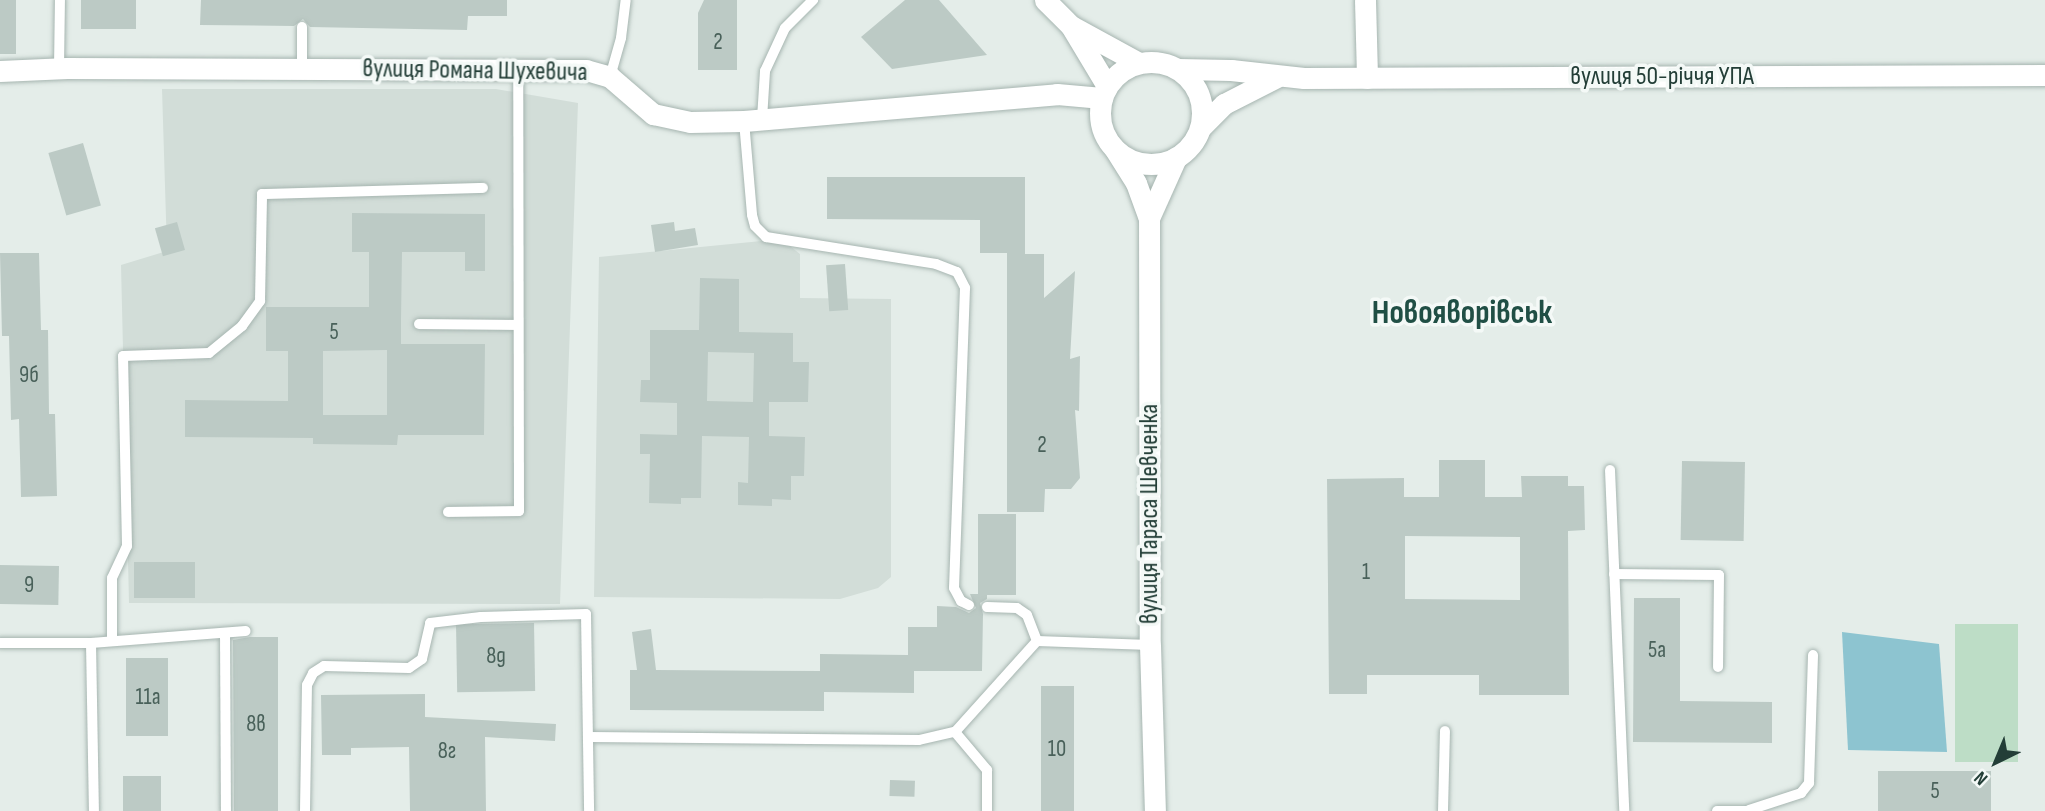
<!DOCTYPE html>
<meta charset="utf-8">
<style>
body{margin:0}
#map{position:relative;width:2045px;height:811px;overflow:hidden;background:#e4ede9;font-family:"Sofia Sans Condensed",sans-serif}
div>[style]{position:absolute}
.built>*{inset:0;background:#d2ddd8}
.green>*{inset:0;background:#bdddc6;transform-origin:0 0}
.water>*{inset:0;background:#8dc4d0}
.building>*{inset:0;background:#bccac5;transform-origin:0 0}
.roads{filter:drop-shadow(0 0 2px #a6b5b0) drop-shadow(0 0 2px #a6b5b0)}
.service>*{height:10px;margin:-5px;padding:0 5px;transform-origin:5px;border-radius:5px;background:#fff}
.minor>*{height:21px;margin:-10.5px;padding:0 10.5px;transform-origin:10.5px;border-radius:10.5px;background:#fff}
.tertiary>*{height:21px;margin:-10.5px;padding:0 10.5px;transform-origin:10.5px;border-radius:10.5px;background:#fff}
.tertiary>.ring{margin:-10.5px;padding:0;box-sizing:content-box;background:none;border:21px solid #fff;border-radius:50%}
span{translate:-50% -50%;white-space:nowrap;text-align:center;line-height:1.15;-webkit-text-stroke:7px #f4f9f7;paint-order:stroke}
.number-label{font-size:23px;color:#49615a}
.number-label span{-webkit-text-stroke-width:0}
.street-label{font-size:26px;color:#233e37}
.district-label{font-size:33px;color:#204f45;font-weight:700}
.north{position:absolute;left:1961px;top:727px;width:70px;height:70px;-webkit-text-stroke:5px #f4f9f7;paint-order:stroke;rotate:223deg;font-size:19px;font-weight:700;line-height:28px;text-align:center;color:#233e37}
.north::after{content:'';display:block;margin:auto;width:24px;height:32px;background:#233e37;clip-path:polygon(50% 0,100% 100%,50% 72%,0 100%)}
</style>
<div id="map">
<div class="built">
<div style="clip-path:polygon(162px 89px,496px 89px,578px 103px,560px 604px,129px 603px,121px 265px,167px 251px)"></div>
<div style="clip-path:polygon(781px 239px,800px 254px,800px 298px,891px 299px,891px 577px,878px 588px,840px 599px,594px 597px,599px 257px)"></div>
</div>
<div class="green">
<div style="left:2018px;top:624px;width:138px;height:63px;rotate:90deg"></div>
</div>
<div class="water">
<div style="clip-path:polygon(1842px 632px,1939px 644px,1947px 752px,1848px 750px)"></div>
</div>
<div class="building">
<div style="left:0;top:0;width:16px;height:54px"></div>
<div style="left:81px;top:0;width:55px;height:29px"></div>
<div style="clip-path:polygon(201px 0,507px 0,507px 16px,468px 16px,467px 30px,310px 27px,303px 19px,294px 26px,200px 25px)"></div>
<div style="clip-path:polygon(704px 0,737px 0,737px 70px,698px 70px,698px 13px)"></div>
<div style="clip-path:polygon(905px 0,939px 0,987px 55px,892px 69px,861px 37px)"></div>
<div style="left:83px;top:143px;width:65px;height:36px;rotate:74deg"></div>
<div style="clip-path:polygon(827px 177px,1025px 177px,1025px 254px,1044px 254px,1044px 298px,1075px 271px,1070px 359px,1080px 356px,1079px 411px,1075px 410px,1080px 478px,1071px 489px,1045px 489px,1044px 512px,1007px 512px,1007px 253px,980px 253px,980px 220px,827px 219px)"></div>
<div style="clip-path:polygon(evenodd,352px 213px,485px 214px,485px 271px,465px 271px,465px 252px,402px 252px,401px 320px,401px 344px,485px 344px,484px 435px,398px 435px,397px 445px,313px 444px,313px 438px,185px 437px,185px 400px,288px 401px,288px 351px,266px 351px,266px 307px,369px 307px,369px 252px,352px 252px,352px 213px,387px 350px,387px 415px,323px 415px,323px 351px,387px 350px)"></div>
<div style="left:177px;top:222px;width:29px;height:23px;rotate:74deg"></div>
<div style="clip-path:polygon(674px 222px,675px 231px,695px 228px,698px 245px,655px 252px,651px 225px)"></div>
<div style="clip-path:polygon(0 253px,39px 253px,41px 330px,48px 330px,49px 414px,55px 414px,57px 496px,21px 497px,19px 419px,11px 420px,9px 336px,2px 336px)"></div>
<div style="left:845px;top:264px;width:46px;height:19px;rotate:86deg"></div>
<div style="clip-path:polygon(evenodd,700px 278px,739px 279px,739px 332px,793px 333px,793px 362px,809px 362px,808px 402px,769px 402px,769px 436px,805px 437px,804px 476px,791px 476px,791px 500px,772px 499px,772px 506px,738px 505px,738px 482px,748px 483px,749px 437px,702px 436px,701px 498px,681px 498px,681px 504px,649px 503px,650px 454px,640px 454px,640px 434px,677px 435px,677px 403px,640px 402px,641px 380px,650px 380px,650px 330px,699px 330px,700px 278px,708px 352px,754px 353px,753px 402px,707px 401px,708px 352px)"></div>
<div style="clip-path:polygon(evenodd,1439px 460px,1485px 460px,1485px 497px,1522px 497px,1521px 476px,1568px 476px,1568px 486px,1584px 486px,1585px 530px,1568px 531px,1569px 695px,1479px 695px,1479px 675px,1367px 675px,1367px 694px,1329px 694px,1327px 479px,1404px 478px,1404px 497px,1439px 497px,1439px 460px,1405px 536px,1520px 537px,1520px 600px,1405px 599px,1405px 536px)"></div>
<div style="left:1682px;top:461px;width:63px;height:79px;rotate:1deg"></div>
<div style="clip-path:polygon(978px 514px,1016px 514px,1016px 595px,987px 595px,987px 599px,980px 603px,983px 614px,982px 671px,914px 671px,914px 693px,824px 692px,824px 711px,630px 710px,630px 670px,637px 670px,632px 632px,651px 629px,656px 670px,820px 671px,820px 654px,908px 655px,908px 627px,937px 627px,937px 606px,956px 607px,969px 613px,976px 608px,970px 594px,978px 594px)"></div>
<div style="left:134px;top:562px;width:61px;height:36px"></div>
<div style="left:0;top:565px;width:59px;height:39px;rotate:1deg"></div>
<div style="clip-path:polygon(1634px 598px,1680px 598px,1680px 701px,1772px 702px,1772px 743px,1633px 742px)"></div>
<div style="left:534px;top:623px;width:68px;height:78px;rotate:89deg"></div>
<div style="clip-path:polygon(250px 637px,278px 637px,278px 811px,234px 811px,233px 640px)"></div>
<div style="left:126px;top:658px;width:42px;height:78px"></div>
<div style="left:1041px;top:686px;width:33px;height:125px"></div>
<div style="clip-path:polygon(425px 694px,425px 717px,556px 724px,555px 741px,485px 737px,486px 811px,410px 811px,409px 747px,351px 748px,351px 755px,322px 755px,321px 695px)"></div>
<div style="left:1878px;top:771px;width:113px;height:40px"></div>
<div style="left:161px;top:776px;width:35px;height:38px;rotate:90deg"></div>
<div style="left:890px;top:780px;width:25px;height:16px;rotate:2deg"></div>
</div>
<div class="roads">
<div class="service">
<div style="left:59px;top:68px;width:68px;rotate:-89.2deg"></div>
<div style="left:302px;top:69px;width:42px;rotate:-90deg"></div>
<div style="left:610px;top:77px;width:41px;rotate:-74.2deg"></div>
<div style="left:621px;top:38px;width:38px;rotate:-83deg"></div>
<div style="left:762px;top:119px;width:48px;rotate:-86.4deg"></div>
<div style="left:765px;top:71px;width:47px;rotate:-65.1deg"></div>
<div style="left:785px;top:28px;width:40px;rotate:-45deg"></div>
<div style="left:744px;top:121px;width:94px;rotate:85.1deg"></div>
<div style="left:752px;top:215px;width:11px;rotate:75deg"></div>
<div style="left:755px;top:226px;width:16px;rotate:45deg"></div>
<div style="left:766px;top:237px;width:172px;rotate:9deg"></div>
<div style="left:936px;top:264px;width:22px;rotate:21deg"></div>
<div style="left:957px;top:272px;width:18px;rotate:63deg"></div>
<div style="left:965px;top:288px;width:300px;rotate:92.1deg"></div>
<div style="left:954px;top:588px;width:15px;rotate:62deg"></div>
<div style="left:961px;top:601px;width:9px;rotate:27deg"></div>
<div style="left:419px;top:324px;width:99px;rotate:0.6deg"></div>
<div style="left:1610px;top:470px;width:341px;rotate:87.6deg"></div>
<div style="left:448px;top:512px;width:71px;rotate:-0.8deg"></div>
<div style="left:519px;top:511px;width:442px;rotate:-90.1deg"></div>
<div style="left:1614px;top:574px;width:105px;rotate:0.5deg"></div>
<div style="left:1719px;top:575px;width:92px;rotate:90.6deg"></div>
<div style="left:987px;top:607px;width:30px;rotate:2deg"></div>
<div style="left:1017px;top:608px;width:12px;rotate:35deg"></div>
<div style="left:1027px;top:615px;width:28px;rotate:69deg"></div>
<div style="left:225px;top:633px;width:178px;rotate:89.7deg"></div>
<div style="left:112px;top:641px;width:63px;rotate:-90deg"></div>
<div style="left:112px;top:578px;width:35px;rotate:-65deg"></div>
<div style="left:127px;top:546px;width:190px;rotate:-91.2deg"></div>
<div style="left:123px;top:356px;width:86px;rotate:-2deg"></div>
<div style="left:209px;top:353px;width:43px;rotate:-39.3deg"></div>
<div style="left:242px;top:326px;width:31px;rotate:-54deg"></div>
<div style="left:260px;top:301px;width:107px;rotate:-88.9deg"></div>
<div style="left:262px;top:194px;width:221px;rotate:-1.6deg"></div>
<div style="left:0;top:643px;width:91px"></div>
<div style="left:91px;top:643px;width:155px;rotate:-4.4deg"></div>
<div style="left:91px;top:643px;width:168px;rotate:89deg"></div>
<div style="left:955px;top:732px;width:50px;rotate:49.9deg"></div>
<div style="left:987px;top:770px;width:41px;rotate:90deg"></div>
<div style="left:589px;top:737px;width:330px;rotate:0.5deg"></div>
<div style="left:919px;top:740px;width:37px;rotate:-13deg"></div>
<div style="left:955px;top:732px;width:122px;rotate:-48deg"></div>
<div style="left:1037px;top:641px;width:113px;rotate:2deg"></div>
<div style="left:1749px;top:810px;width:55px;rotate:-18.1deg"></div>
<div style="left:1801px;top:793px;width:13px;rotate:-51deg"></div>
<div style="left:1809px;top:783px;width:128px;rotate:-88.2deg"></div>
<div style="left:305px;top:811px;width:126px;rotate:-89.1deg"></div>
<div style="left:307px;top:685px;width:13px;rotate:-63deg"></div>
<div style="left:313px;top:673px;width:13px;rotate:-32deg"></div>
<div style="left:324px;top:666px;width:85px;rotate:1.3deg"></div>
<div style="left:409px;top:668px;width:16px;rotate:-35deg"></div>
<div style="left:422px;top:659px;width:37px;rotate:-77deg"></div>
<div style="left:430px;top:623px;width:51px;rotate:-6.7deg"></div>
<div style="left:481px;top:617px;width:105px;rotate:-1.6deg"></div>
<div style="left:586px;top:614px;width:197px;rotate:89.1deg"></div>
<div style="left:1443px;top:811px;width:80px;rotate:-88.6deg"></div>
<div style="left:1717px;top:811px;width:32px"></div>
</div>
<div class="minor">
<div style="left:1365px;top:0;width:78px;rotate:88.5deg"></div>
<div style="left:0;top:71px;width:67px;rotate:-2.6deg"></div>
<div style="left:67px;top:68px;width:519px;rotate:0.22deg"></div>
<div style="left:586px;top:70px;width:25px;rotate:16deg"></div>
<div style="left:610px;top:77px;width:57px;rotate:40.7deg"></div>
<div style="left:653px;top:114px;width:38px;rotate:12deg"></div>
<div style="left:690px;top:122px;width:54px;rotate:-1.1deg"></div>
<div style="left:744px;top:121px;width:314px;rotate:-4.9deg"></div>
<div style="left:1057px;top:94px;width:45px;rotate:5.1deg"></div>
</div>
<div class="tertiary">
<div style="left:1045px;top:0;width:37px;rotate:45deg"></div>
<div style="left:1071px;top:26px;width:70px;rotate:59deg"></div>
<div style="left:1073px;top:27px;width:75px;rotate:28.6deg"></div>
<div class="ring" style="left:1100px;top:62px;width:81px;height:81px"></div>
<div style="left:1178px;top:69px;width:53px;rotate:1.1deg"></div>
<div style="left:1231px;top:70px;width:73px;rotate:6.3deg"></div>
<div style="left:1304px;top:78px;width:741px;rotate:-0.23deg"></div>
<div style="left:1201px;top:127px;width:33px;rotate:-45deg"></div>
<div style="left:1224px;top:104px;width:59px;rotate:-27deg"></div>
<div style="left:1114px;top:148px;width:41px;rotate:57.8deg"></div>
<div style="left:1136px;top:183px;width:37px;rotate:70deg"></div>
<div style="left:1149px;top:218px;width:427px;rotate:89.9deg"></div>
<div style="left:1150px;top:645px;width:166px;rotate:88.3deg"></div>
<div style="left:1149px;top:218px;width:66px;rotate:-65.8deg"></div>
</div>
</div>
<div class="number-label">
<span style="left:718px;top:42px">2</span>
<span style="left:334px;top:332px">5</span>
<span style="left:29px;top:375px">9б</span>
<span style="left:1042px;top:445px">2</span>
<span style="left:1366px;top:572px">1</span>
<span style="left:29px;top:585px">9</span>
<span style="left:1657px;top:650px">5а</span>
<span style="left:496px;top:656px">8д</span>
<span style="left:148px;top:697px">11а</span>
<span style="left:256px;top:724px">8в</span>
<span style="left:1057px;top:749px">10</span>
<span style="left:447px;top:751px">8г</span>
<span style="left:1935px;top:791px">5</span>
</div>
<div class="street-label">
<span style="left:475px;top:71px;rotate:1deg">вулиця Романа Шухевича</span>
<span style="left:1662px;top:77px">вулиця 50-річчя УПА</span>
<span style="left:1150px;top:514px;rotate:-90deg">вулиця Тараса Шевченка</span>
</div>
<div class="district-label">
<span style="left:1462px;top:314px">Новояворівськ</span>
</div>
<div class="north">N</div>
</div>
